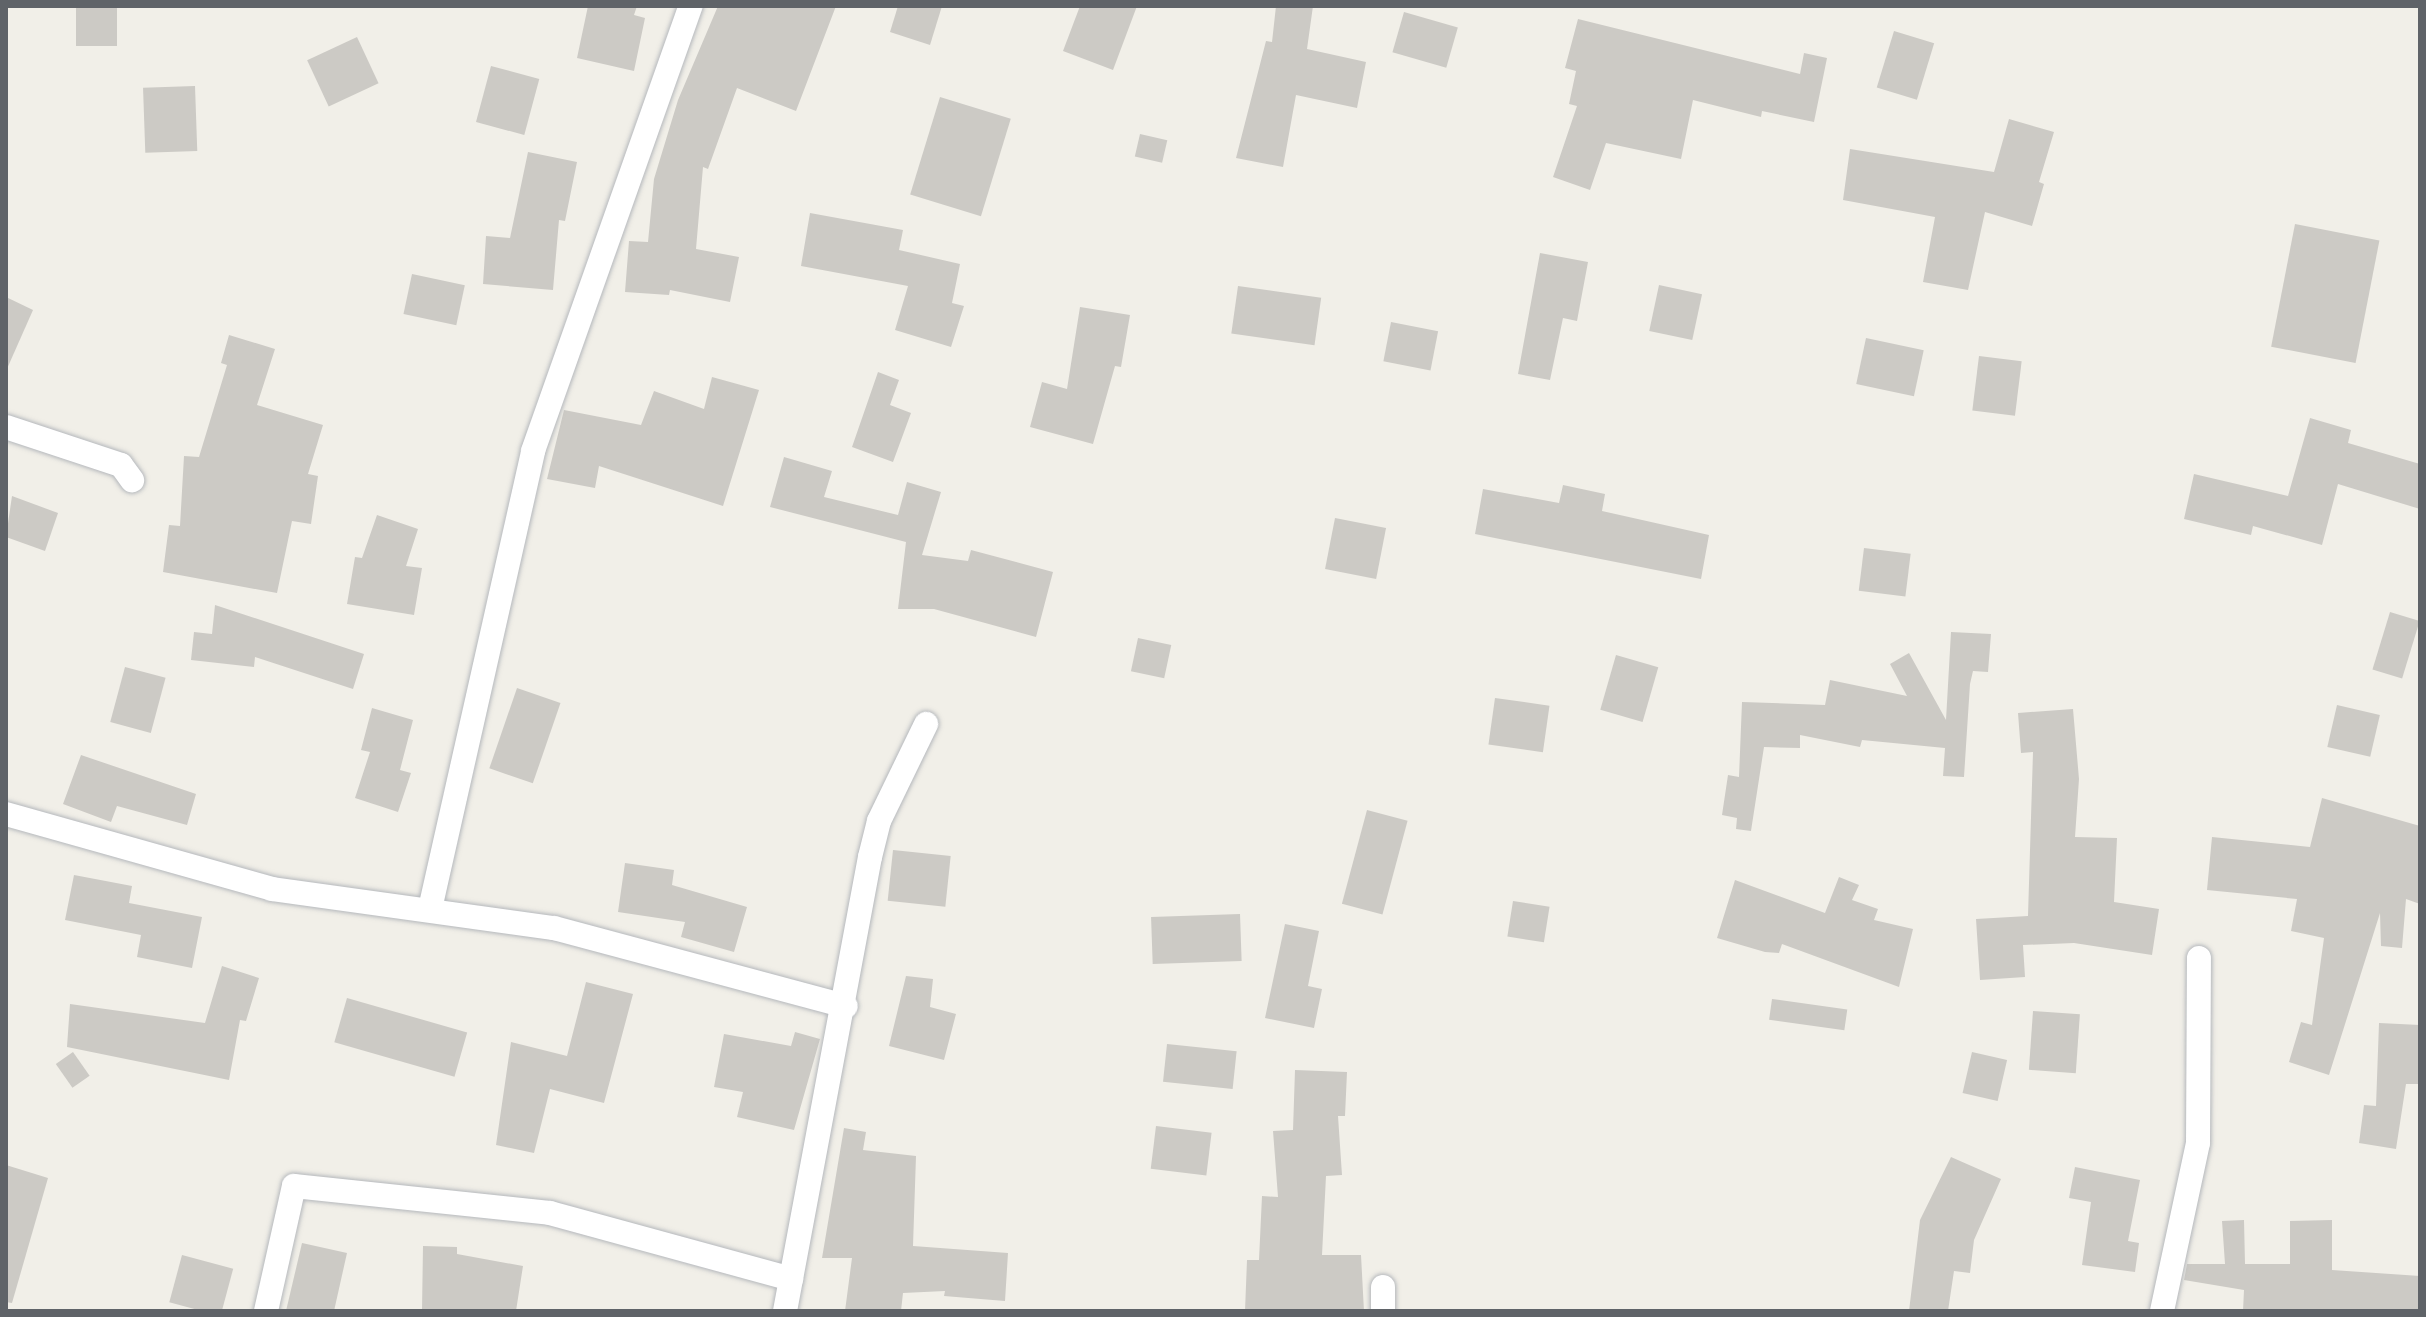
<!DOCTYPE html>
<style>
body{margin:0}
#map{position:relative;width:2426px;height:1317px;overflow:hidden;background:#f1efe8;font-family:"IBM Plex Sans",sans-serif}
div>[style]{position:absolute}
.building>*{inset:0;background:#cccac5;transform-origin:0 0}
.roads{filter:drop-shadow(0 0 2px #b5b8bc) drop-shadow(0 0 2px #b5b8bc)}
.street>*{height:24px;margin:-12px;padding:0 12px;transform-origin:12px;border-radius:12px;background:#fff}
span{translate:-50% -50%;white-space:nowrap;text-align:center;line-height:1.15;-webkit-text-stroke:6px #fff;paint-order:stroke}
.frame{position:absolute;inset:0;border:8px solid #5f6368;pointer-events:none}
</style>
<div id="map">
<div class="building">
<div style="left:76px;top:6px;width:41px;height:40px"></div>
<div style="clip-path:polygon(588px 6px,637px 6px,634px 15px,645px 18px,634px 71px,577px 58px)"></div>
<div style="clip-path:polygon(718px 6px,836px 6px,796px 111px,737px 88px,708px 169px,703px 167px,696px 249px,739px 257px,730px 302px,670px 290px,669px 295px,625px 292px,629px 241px,648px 242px,654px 179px,678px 100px)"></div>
<div style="clip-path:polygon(898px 6px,942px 6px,930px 45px,890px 32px)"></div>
<div style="clip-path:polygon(1080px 6px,1137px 6px,1113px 70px,1063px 51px)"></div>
<div style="clip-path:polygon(1276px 6px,1313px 6px,1307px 49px,1366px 62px,1357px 108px,1296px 95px,1283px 167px,1236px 158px,1266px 41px,1272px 42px)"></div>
<div style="left:1404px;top:12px;width:56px;height:42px;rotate:16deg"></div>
<div style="clip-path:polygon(1578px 19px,1800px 74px,1804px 53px,1827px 58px,1814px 122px,1762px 111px,1761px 117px,1693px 100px,1681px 159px,1606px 143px,1590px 190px,1553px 177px,1577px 106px,1569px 104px,1576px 71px,1565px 68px)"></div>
<div style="left:1894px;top:31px;width:42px;height:59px;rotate:17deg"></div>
<div style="left:357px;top:37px;width:51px;height:55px;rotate:65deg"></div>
<div style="left:491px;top:66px;width:50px;height:58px;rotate:15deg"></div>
<div style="left:195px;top:86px;width:65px;height:52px;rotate:88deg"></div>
<div style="left:940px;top:97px;width:74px;height:102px;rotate:17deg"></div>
<div style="clip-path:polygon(2009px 119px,2054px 132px,2039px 182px,2044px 184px,2032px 226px,1985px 212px,1968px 290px,1923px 282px,1935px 217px,1843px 200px,1850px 149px,1994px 172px)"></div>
<div style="left:1140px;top:134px;width:28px;height:23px;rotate:13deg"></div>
<div style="clip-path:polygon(528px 152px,577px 162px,565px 221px,559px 220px,553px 290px,483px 284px,486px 236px,510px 238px)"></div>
<div style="clip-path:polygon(810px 213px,903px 230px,899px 250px,960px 264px,952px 303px,964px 306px,951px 347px,895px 330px,908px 286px,801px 266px)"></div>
<div style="left:2295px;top:224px;width:86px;height:125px;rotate:11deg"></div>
<div style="clip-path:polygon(1540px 253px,1588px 262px,1577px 321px,1563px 318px,1550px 380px,1518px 374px)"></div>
<div style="left:412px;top:274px;width:54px;height:41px;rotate:12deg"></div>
<div style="left:1659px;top:285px;width:44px;height:47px;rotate:12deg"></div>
<div style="left:1238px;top:286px;width:84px;height:48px;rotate:8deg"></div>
<div style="clip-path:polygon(6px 297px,33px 310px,6px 371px)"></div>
<div style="clip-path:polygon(1080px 307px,1130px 315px,1121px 367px,1115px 366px,1093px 444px,1030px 427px,1042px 382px,1067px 389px)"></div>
<div style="left:1391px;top:322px;width:48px;height:40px;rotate:11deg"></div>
<div style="clip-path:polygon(229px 335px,275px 349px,257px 405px,323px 425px,308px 474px,318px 476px,311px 524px,292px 521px,277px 593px,163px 572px,169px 525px,180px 526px,184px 456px,199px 457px,227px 365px,221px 363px)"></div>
<div style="left:1866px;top:338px;width:59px;height:47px;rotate:12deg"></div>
<div style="left:1979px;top:356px;width:43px;height:55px;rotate:7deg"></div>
<div style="clip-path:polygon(878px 372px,899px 380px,890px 405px,911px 413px,893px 462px,852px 447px)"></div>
<div style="clip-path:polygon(712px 377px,759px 390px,723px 506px,599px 466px,595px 488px,547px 479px,564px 410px,641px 425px,654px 391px,704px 409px)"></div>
<div style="clip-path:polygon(2310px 418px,2351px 430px,2348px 443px,2420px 464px,2420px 509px,2338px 484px,2322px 545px,2253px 526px,2251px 535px,2184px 519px,2194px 474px,2288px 496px)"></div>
<div style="clip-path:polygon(784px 457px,832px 471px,824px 497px,898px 515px,907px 482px,941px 492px,922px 555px,968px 561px,971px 550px,1053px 572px,1036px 637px,934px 609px,898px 609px,906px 542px,770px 507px)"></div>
<div style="clip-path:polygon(1563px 485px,1605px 494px,1602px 511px,1709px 535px,1701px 579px,1475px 534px,1483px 489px,1559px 503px)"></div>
<div style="clip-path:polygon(12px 496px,58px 513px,45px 551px,6px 537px)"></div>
<div style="clip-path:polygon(377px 515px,418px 529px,406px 566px,422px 568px,414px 615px,347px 604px,355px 557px,362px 558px)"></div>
<div style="left:1335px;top:518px;width:52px;height:52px;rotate:11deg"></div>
<div style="left:1864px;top:548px;width:47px;height:43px;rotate:7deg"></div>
<div style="clip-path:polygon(215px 605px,364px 654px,353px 689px,255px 657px,254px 667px,191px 660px,194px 632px,212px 634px)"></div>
<div style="left:2390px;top:612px;width:31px;height:60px;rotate:17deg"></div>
<div style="clip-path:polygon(1951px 632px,1991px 634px,1988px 672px,1973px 671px,1970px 684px,1964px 777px,1943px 776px,1945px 748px,1862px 740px,1860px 747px,1800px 735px,1800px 748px,1764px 747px,1751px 831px,1736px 829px,1737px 818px,1722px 815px,1728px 775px,1739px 777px,1742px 702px,1825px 705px,1830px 680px,1907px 696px,1890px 664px,1909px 653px,1946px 720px)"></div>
<div style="left:1138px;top:638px;width:34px;height:34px;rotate:12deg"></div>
<div style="left:1616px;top:655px;width:44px;height:57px;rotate:16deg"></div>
<div style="left:125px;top:667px;width:42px;height:57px;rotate:15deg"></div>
<div style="left:517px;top:688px;width:46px;height:85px;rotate:19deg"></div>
<div style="left:1495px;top:698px;width:55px;height:47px;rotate:8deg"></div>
<div style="left:2337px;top:705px;width:44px;height:43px;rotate:13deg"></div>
<div style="clip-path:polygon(372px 708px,413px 720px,400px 770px,411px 773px,398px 812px,355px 798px,370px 752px,361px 750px)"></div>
<div style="clip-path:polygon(2073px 709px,2079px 779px,2075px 837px,2117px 838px,2114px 902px,2159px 909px,2152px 955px,2074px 943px,2023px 945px,2025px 977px,1980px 980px,1976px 919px,2028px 916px,2033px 752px,2021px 753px,2018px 713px)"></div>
<div style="clip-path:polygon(81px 755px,196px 794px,187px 825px,117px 806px,111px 822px,63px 804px)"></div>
<div style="clip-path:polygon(2322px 798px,2420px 826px,2420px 904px,2406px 899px,2402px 948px,2381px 946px,2380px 913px,2329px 1075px,2289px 1062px,2301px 1022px,2312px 1025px,2324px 938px,2291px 931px,2297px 899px,2207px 890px,2212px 837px,2310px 847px)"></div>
<div style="left:1367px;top:810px;width:42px;height:97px;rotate:15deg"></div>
<div style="left:893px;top:850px;width:58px;height:51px;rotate:6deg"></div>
<div style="clip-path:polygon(625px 863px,674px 870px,672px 885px,747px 907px,734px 952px,681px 937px,685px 922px,618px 912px)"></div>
<div style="clip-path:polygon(74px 875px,132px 886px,129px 903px,202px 917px,192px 968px,137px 957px,141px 935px,65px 920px)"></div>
<div style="clip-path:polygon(1839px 877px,1859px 885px,1852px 900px,1878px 909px,1874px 920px,1913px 929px,1899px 987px,1782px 944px,1779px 953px,1765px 952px,1717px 938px,1735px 880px,1825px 913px)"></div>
<div style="left:1513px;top:901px;width:37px;height:36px;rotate:9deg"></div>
<div style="left:1240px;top:914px;width:47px;height:89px;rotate:88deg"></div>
<div style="clip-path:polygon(1285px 924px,1319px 931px,1308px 986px,1322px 989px,1314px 1028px,1265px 1018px)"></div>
<div style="clip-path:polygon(222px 966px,259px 978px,246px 1021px,240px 1020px,229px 1080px,67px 1047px,70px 1004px,205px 1023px)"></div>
<div style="clip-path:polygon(906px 976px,933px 979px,930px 1007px,956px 1014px,944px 1060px,889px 1046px)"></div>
<div style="clip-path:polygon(586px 982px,633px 994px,604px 1103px,550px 1089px,534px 1153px,496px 1145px,511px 1042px,567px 1056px)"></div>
<div style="left:347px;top:998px;width:125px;height:46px;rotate:16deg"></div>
<div style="left:1772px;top:999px;width:76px;height:21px;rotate:8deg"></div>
<div style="left:2033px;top:1011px;width:47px;height:59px;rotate:4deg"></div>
<div style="clip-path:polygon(2379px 1023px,2420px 1025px,2420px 1084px,2406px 1084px,2396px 1149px,2359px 1143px,2364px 1105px,2376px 1106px)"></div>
<div style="clip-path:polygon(795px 1032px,820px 1039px,794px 1130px,737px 1117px,743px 1092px,714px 1087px,724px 1034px,791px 1046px)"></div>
<div style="left:1167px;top:1044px;width:70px;height:38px;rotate:6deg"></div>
<div style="left:73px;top:1052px;width:29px;height:21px;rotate:55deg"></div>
<div style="left:1972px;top:1052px;width:36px;height:42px;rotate:13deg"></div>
<div style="clip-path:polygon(1295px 1070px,1347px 1072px,1345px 1116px,1338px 1116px,1342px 1175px,1326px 1176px,1322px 1255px,1361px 1255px,1364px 1311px,1245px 1311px,1247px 1260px,1259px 1260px,1262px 1196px,1278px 1197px,1273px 1131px,1293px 1130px)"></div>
<div style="left:1156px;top:1126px;width:56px;height:43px;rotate:7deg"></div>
<div style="clip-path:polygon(844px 1128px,866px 1132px,863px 1150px,916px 1156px,913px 1246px,1008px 1253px,1005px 1301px,944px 1296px,945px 1291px,903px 1293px,901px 1311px,845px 1311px,852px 1258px,822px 1258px)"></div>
<div style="clip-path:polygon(1951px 1157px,2001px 1179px,1974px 1240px,1970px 1273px,1954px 1271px,1948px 1311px,1909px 1311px,1920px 1220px)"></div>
<div style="clip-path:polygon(6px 1165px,48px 1178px,12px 1303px,6px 1302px)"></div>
<div style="clip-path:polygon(2075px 1167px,2140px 1180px,2128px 1241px,2139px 1243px,2135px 1272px,2082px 1265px,2091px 1202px,2069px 1198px)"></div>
<div style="clip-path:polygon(2244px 1220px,2245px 1264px,2290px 1264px,2290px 1221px,2332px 1220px,2332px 1270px,2420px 1276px,2420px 1311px,2243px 1311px,2244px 1290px,2184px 1280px,2187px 1264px,2225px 1264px,2222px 1221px)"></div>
<div style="clip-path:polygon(302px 1243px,347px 1253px,334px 1311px,286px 1311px)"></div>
<div style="clip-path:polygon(423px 1246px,457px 1247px,457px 1254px,523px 1266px,516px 1311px,422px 1311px)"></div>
<div style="left:182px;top:1255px;width:53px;height:49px;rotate:15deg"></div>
</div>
<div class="roads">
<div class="street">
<div style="left:6px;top:427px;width:121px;rotate:18.3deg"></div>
<div style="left:121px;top:465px;width:19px;rotate:54deg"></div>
<div style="left:6px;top:814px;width:276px;rotate:15.7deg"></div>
<div style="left:272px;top:889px;width:285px;rotate:7.9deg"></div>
<div style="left:554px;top:928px;width:302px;rotate:15deg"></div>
<div style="left:430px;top:909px;width:469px;rotate:-77.3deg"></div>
<div style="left:533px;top:451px;width:472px;rotate:-70.5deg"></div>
<div style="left:266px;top:1311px;width:128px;rotate:-77.4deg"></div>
<div style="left:294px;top:1186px;width:257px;rotate:6deg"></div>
<div style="left:550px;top:1213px;width:250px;rotate:15.3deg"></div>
<div style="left:785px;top:1311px;width:462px;rotate:-79.4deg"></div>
<div style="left:870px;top:857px;width:37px;rotate:-76deg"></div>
<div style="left:879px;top:821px;width:108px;rotate:-64.1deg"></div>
<div style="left:1383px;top:1311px;width:24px;rotate:-90deg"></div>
<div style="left:2162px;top:1311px;width:172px;rotate:-77.9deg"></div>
<div style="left:2198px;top:1143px;width:185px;rotate:-89.7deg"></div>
</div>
</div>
<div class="frame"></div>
</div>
